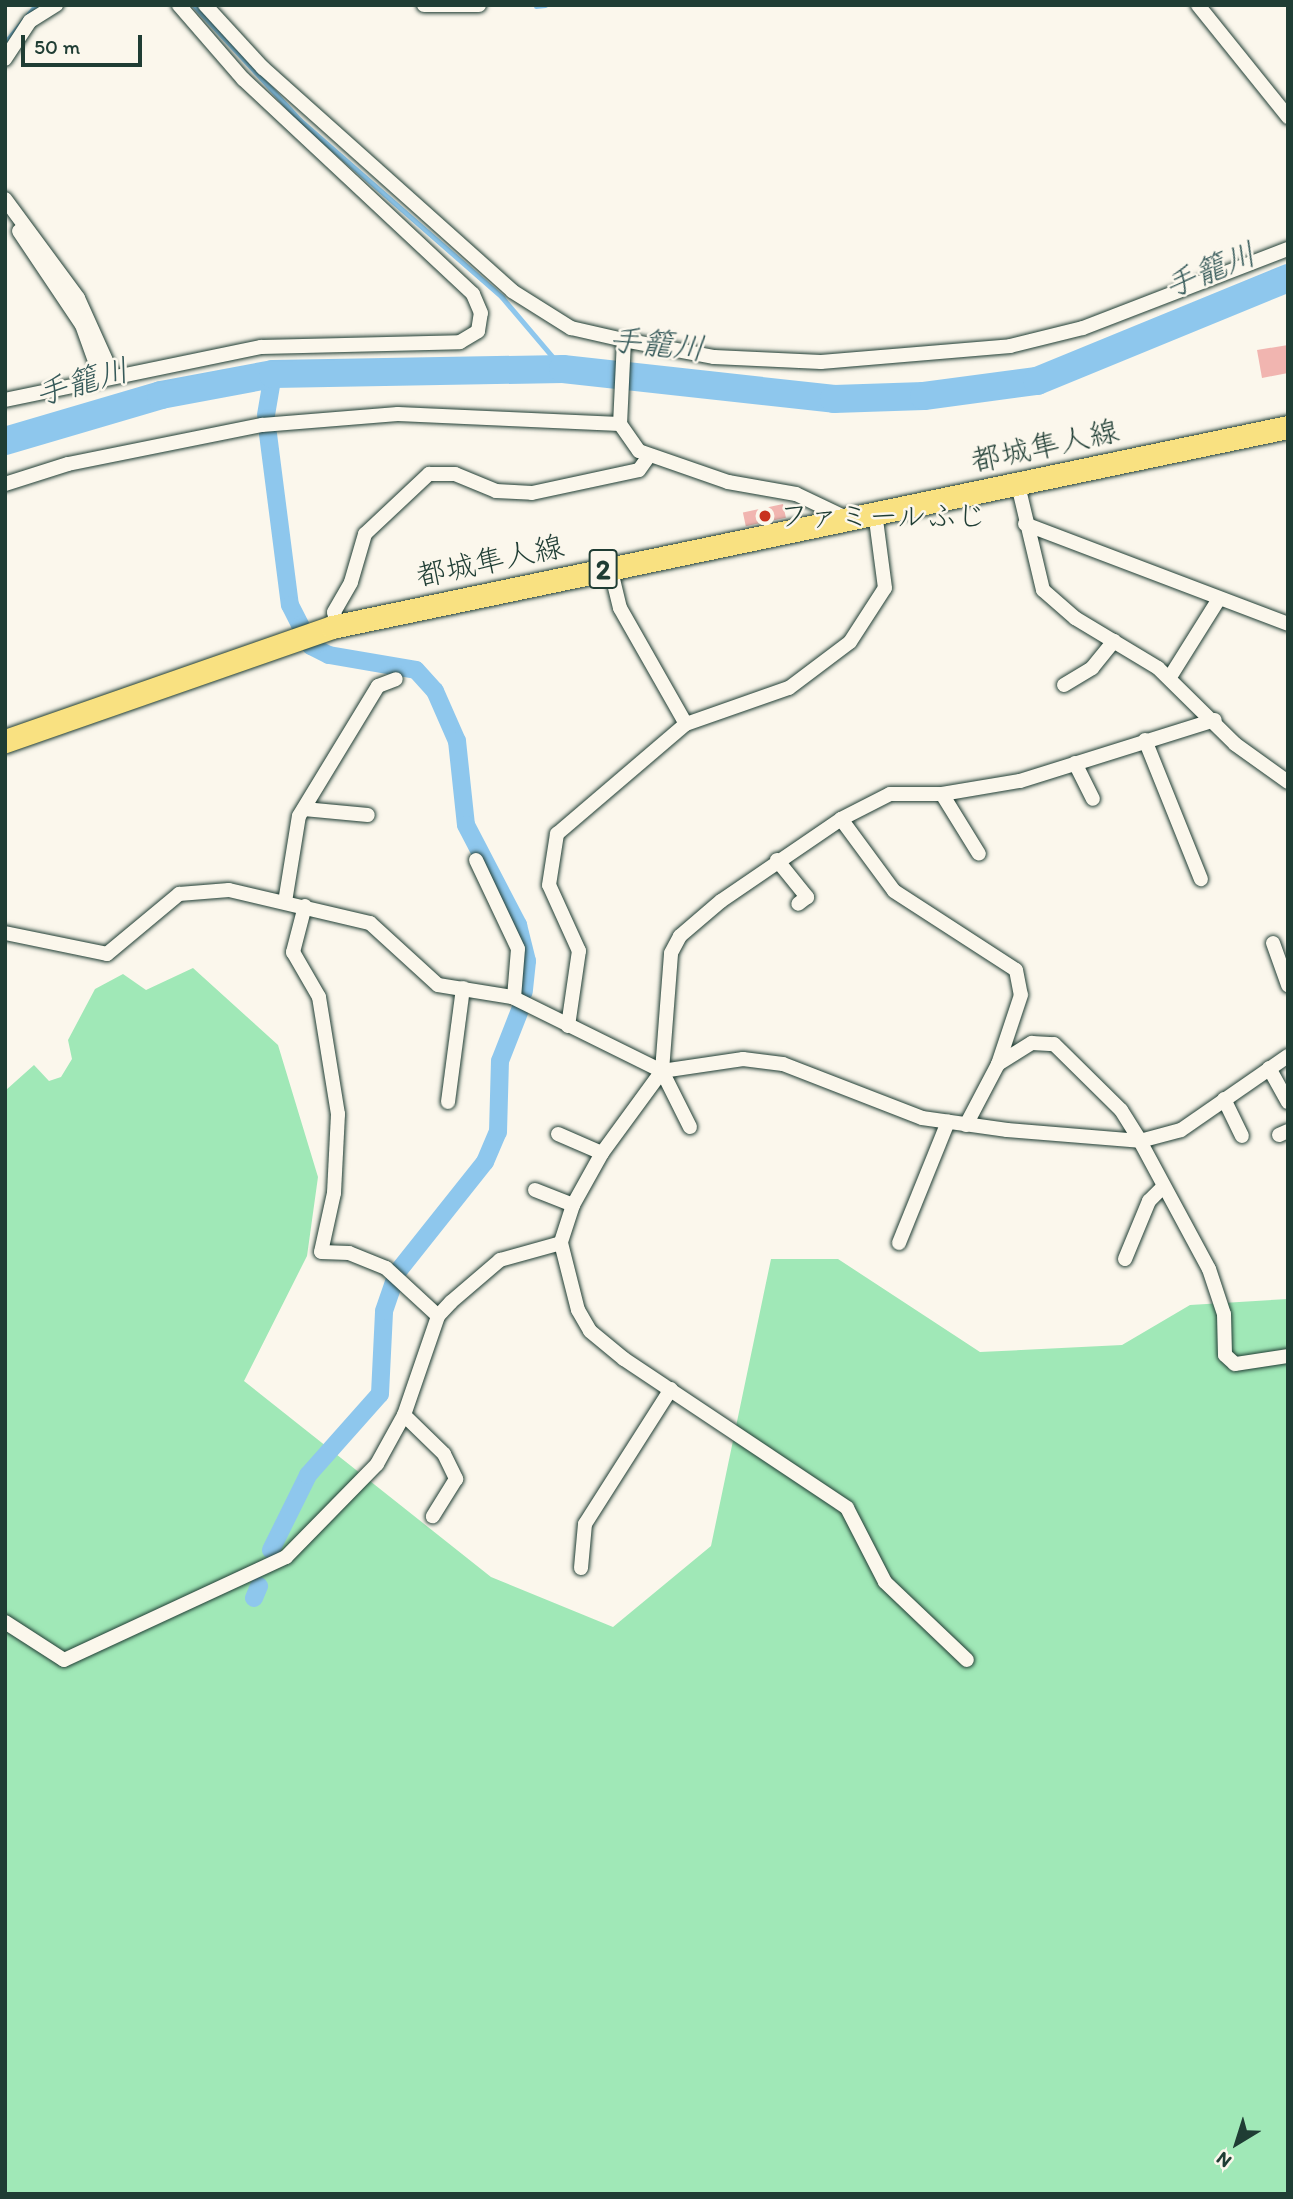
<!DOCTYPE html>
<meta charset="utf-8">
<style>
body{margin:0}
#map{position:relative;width:1293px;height:2199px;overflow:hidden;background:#fbf7ec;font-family:Itim,"Klee One",sans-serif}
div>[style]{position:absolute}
.green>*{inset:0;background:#a0e8b7}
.stream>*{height:4.5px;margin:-2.25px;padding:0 2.25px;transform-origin:2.25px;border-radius:2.25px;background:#8ec7ed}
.canal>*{height:18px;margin:-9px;padding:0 9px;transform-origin:9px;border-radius:9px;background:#8ec7ed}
.river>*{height:28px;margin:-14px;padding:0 14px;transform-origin:14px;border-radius:14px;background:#8ec7ed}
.building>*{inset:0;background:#f1b5b0;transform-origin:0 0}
.roads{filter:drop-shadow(0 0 2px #1f3d34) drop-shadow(0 0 2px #1f3d34)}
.street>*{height:14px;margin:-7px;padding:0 7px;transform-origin:7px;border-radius:7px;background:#fbf7ec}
.primary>*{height:23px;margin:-11.5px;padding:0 11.5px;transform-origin:11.5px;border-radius:11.5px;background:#f9e181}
.dots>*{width:19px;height:19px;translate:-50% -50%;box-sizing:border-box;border:4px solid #fbf7ec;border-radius:50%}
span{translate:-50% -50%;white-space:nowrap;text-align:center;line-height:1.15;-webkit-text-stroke:5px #fbf7ec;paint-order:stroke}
.shield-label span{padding:2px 5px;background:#fbf7ec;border:2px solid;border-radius:5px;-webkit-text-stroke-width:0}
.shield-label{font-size:28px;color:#1f3d34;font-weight:700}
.street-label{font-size:30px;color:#1f3d34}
.poi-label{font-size:30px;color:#1f3d34}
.left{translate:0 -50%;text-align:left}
.water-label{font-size:32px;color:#355959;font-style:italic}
.frame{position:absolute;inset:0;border:7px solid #1f3d34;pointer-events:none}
.north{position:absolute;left:1202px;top:2108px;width:70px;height:70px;-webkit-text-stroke:5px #fbf7ec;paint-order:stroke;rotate:218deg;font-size:19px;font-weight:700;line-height:28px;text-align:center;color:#1f3d34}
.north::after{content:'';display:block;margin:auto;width:24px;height:32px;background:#1f3d34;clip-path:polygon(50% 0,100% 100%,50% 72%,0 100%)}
.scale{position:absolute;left:21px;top:35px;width:121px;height:32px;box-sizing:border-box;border:4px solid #1f3d34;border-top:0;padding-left:9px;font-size:21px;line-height:24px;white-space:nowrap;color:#1f3d34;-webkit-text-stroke:5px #fbf7ec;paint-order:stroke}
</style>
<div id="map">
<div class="green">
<div style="clip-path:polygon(193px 968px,278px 1045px,318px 1177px,307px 1256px,244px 1381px,491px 1577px,613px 1627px,711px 1546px,771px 1259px,838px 1259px,980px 1352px,1122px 1345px,1190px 1305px,1288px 1299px,1288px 2194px,5px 2194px,6px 1090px,34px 1065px,49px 1081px,61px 1077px,72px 1059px,68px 1040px,95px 989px,123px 974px,146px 990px)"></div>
</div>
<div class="stream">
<div style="left:194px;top:5px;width:156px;rotate:47.3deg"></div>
<div style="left:300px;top:120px;width:269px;rotate:41.2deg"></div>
<div style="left:502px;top:297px;width:94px;rotate:49.7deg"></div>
<div style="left:536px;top:6px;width:9px;rotate:-6deg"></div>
<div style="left:5px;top:43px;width:49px;rotate:-50.8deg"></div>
</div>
<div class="canal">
<div style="left:266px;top:415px;width:42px;rotate:-80.3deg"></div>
<div style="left:268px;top:434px;width:172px;rotate:82.7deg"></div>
<div style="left:290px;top:605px;width:22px;rotate:63deg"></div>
<div style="left:300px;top:625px;width:24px;rotate:62deg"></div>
<div style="left:311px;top:646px;width:20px;rotate:27deg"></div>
<div style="left:329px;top:655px;width:88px;rotate:9.8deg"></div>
<div style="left:416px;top:670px;width:28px;rotate:48deg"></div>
<div style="left:435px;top:691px;width:55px;rotate:66.3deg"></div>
<div style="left:457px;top:741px;width:84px;rotate:83.9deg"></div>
<div style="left:466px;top:825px;width:113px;rotate:62.5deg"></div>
<div style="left:518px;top:925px;width:37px;rotate:76deg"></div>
<div style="left:527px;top:961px;width:31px;rotate:96deg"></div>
<div style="left:399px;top:1270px;width:138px;rotate:-51.5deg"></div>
<div style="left:485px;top:1162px;width:33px;rotate:-67deg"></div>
<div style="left:498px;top:1132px;width:71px;rotate:-88.4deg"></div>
<div style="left:500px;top:1061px;width:55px;rotate:-68.6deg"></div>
<div style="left:271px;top:1550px;width:84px;rotate:-63.7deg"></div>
<div style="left:308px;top:1475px;width:108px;rotate:-48.4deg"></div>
<div style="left:380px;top:1394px;width:83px;rotate:-87.2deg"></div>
<div style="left:384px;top:1311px;width:31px;rotate:-71deg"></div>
<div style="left:254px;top:1598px;width:13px;rotate:-67deg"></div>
</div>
<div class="river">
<div style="left:5px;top:441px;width:163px;rotate:-16.4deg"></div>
<div style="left:161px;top:395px;width:114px;rotate:-10.6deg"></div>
<div style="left:273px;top:374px;width:290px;rotate:-1deg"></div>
<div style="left:563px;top:369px;width:273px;rotate:6.3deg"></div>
<div style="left:834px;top:399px;width:90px;rotate:-1.9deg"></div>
<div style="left:924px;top:396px;width:114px;rotate:-7.6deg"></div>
<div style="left:1037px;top:381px;width:271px;rotate:-22.3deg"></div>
</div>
<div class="building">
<div style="clip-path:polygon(1288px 345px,1288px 373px,1262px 378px,1257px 350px)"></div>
<div style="left:783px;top:504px;width:14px;height:41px;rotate:78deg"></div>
</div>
<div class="roads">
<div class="street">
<div style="left:205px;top:5px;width:86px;rotate:47.4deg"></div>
<div style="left:263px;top:68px;width:334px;rotate:41.8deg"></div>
<div style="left:512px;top:291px;width:70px;rotate:32.1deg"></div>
<div style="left:571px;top:328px;width:54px;rotate:12.8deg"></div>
<div style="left:624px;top:340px;width:92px;rotate:10.7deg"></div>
<div style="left:714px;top:357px;width:107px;rotate:2.7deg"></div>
<div style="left:821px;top:362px;width:190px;rotate:-4.8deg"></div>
<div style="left:1010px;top:346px;width:75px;rotate:-13.9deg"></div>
<div style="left:1083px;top:328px;width:220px;rotate:-21.1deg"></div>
<div style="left:424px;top:5px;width:55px"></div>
<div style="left:1198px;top:5px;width:144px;rotate:51.2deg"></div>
<div style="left:5px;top:59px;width:45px;rotate:-56.7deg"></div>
<div style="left:30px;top:21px;width:31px;rotate:-32deg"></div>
<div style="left:5px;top:199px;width:123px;rotate:53.6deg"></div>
<div style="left:78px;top:298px;width:85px;rotate:65.8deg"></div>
<div style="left:19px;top:231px;width:113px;rotate:56.2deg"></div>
<div style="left:82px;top:325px;width:56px;rotate:70.3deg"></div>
<div style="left:624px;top:340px;width:84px;rotate:92.7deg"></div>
<div style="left:620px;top:424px;width:33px;rotate:55deg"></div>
<div style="left:639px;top:451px;width:94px;rotate:19.2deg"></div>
<div style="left:728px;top:482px;width:69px;rotate:10deg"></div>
<div style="left:796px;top:494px;width:53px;rotate:25.6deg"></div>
<div style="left:5px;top:400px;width:261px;rotate:-11.7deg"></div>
<div style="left:261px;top:347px;width:199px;rotate:-1.4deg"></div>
<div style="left:460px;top:342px;width:21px;rotate:-31deg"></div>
<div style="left:478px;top:331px;width:18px;rotate:-81deg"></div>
<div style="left:481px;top:313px;width:21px;rotate:-113deg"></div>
<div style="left:473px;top:294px;width:315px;rotate:-136.9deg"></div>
<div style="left:243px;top:79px;width:98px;rotate:-130.9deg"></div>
<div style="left:5px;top:484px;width:66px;rotate:-17.6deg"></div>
<div style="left:68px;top:464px;width:198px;rotate:-11.4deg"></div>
<div style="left:262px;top:425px;width:136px;rotate:-4.6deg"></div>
<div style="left:398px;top:414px;width:222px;rotate:2.6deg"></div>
<div style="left:1018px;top:485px;width:108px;rotate:76.6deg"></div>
<div style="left:1043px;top:590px;width:43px;rotate:41.2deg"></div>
<div style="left:1075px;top:618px;width:97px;rotate:31.1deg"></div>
<div style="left:1158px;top:668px;width:108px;rotate:44.6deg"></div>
<div style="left:1235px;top:744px;width:65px;rotate:35.6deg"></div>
<div style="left:1025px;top:524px;width:281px;rotate:20.8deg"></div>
<div style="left:610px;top:567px;width:42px;rotate:76.3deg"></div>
<div style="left:620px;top:608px;width:133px;rotate:60.4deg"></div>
<div style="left:337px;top:626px;width:14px;rotate:-102deg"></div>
<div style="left:334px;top:612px;width:34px;rotate:-60deg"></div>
<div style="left:351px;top:582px;width:50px;rotate:-73.7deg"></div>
<div style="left:365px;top:534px;width:88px;rotate:-43.2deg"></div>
<div style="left:429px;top:474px;width:26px"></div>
<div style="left:455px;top:474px;width:44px;rotate:22.5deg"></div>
<div style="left:496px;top:491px;width:36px;rotate:3deg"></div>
<div style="left:532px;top:493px;width:109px;rotate:-12.1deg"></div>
<div style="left:639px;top:470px;width:16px;rotate:-55deg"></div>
<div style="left:1170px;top:677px;width:92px;rotate:-57.9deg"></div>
<div style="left:1064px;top:685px;width:33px;rotate:-31deg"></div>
<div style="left:1092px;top:668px;width:35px;rotate:-51deg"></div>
<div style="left:1145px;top:740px;width:150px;rotate:68.1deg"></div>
<div style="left:1075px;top:763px;width:40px;rotate:63.4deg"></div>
<div style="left:942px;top:794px;width:70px;rotate:58.3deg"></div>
<div style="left:304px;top:809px;width:64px;rotate:5.4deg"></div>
<div style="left:841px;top:819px;width:89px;rotate:53.6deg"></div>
<div style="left:894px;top:891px;width:145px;rotate:32.9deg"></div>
<div style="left:1016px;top:970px;width:25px;rotate:79deg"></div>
<div style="left:1021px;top:995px;width:73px;rotate:108.4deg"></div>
<div style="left:476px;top:860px;width:98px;rotate:64.7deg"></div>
<div style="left:518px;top:949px;width:49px;rotate:94.7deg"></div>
<div style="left:777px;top:860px;width:48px;rotate:51deg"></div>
<div style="left:807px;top:897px;width:11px;rotate:142deg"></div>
<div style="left:285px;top:902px;width:87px;rotate:-80.8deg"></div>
<div style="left:299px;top:816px;width:152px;rotate:-58.7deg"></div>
<div style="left:378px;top:686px;width:19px;rotate:-21deg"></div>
<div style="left:305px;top:906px;width:48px;rotate:104.6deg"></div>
<div style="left:293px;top:952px;width:52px;rotate:60deg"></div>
<div style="left:319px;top:997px;width:119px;rotate:80.8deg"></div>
<div style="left:338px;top:1114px;width:79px;rotate:92.9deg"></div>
<div style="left:334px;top:1193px;width:60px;rotate:102.4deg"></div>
<div style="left:321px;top:1252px;width:28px;rotate:2deg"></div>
<div style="left:349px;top:1253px;width:40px;rotate:22deg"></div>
<div style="left:386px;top:1268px;width:71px;rotate:42.7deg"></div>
<div style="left:5px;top:933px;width:104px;rotate:11.6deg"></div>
<div style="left:107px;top:954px;width:94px;rotate:-39.8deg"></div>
<div style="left:179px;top:894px;width:50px;rotate:-4.6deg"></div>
<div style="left:229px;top:890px;width:145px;rotate:13.2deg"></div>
<div style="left:370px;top:923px;width:92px;rotate:42.4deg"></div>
<div style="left:438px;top:985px;width:75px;rotate:9.2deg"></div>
<div style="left:512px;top:997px;width:167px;rotate:26.3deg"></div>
<div style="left:662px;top:1071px;width:82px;rotate:-8.4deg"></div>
<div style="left:743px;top:1059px;width:40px;rotate:7.1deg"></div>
<div style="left:783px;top:1064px;width:149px;rotate:21.2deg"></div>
<div style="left:922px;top:1118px;width:86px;rotate:8deg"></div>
<div style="left:1007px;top:1130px;width:133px;rotate:4.7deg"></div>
<div style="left:1140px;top:1141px;width:42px;rotate:-15deg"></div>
<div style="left:1181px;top:1130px;width:130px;rotate:-34.7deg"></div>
<div style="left:1273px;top:943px;width:45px;rotate:70.3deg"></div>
<div style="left:568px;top:1026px;width:76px;rotate:-81.7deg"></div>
<div style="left:579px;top:951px;width:72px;rotate:-114.4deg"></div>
<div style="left:549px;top:885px;width:52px;rotate:-81.1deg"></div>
<div style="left:557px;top:834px;width:170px;rotate:-40.5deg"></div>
<div style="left:686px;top:724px;width:109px;rotate:-19.3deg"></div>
<div style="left:789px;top:688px;width:76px;rotate:-37deg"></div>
<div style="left:850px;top:642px;width:64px;rotate:-57.1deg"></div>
<div style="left:885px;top:588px;width:77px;rotate:-97.5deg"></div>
<div style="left:1269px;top:1068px;width:39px;rotate:61deg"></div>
<div style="left:662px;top:1071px;width:102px;rotate:126.2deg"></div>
<div style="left:602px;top:1153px;width:60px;rotate:119.1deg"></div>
<div style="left:573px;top:1205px;width:40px;rotate:108deg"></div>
<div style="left:561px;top:1243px;width:69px;rotate:75.8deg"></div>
<div style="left:578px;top:1310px;width:24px;rotate:60deg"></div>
<div style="left:590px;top:1331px;width:44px;rotate:39.5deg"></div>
<div style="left:624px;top:1359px;width:268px;rotate:33.7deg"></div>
<div style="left:847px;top:1508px;width:83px;rotate:62.8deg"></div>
<div style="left:885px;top:1582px;width:113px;rotate:43.6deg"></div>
<div style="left:1224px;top:1099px;width:41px;rotate:64.1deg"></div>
<div style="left:448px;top:1102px;width:115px;rotate:-82.5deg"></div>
<div style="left:966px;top:1125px;width:69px;rotate:-62.3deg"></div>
<div style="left:998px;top:1064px;width:40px;rotate:-32deg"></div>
<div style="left:1032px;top:1043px;width:22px;rotate:3deg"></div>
<div style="left:1054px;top:1044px;width:94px;rotate:44.6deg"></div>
<div style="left:1121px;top:1110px;width:36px;rotate:58deg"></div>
<div style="left:1140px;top:1141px;width:145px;rotate:61.7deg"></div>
<div style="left:1209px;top:1269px;width:47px;rotate:71.6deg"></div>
<div style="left:1224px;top:1314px;width:41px;rotate:88.6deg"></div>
<div style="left:1225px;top:1355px;width:13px;rotate:42deg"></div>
<div style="left:1235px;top:1364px;width:54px;rotate:-8.6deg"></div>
<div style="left:690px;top:1127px;width:63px;rotate:-116.6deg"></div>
<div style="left:662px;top:1071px;width:118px;rotate:-85.6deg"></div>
<div style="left:671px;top:953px;width:19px;rotate:-62deg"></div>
<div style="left:680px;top:936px;width:54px;rotate:-40.5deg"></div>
<div style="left:721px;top:901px;width:145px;rotate:-34.3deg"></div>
<div style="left:841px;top:819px;width:55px;rotate:-27deg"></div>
<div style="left:890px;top:794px;width:52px"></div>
<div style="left:942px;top:794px;width:79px;rotate:-9.5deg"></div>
<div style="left:1020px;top:781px;width:204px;rotate:-17.4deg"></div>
<div style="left:558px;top:1134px;width:48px;rotate:23.4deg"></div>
<div style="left:1279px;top:1135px;width:10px;rotate:-24deg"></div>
<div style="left:535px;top:1190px;width:41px;rotate:21.5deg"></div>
<div style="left:899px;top:1243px;width:131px;rotate:-68deg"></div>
<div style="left:1125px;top:1259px;width:63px;rotate:-67.5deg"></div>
<div style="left:1149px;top:1201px;width:20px;rotate:-45deg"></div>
<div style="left:404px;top:1415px;width:56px;rotate:44.3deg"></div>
<div style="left:444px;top:1454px;width:28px;rotate:64deg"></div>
<div style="left:456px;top:1479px;width:44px;rotate:121.9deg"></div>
<div style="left:581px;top:1568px;width:44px;rotate:-84.8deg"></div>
<div style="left:585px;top:1524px;width:160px;rotate:-57.5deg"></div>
<div style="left:5px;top:1622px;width:70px;rotate:32.8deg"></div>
<div style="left:64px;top:1660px;width:245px;rotate:-24.9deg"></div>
<div style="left:286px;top:1557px;width:130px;rotate:-45.6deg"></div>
<div style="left:377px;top:1464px;width:56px;rotate:-61.1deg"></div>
<div style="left:404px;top:1415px;width:105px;rotate:-71deg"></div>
<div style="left:438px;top:1316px;width:19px;rotate:-47deg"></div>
<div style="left:451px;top:1302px;width:65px;rotate:-40.6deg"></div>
<div style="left:500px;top:1260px;width:63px;rotate:-15.6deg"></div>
</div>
<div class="primary">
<div style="left:5px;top:741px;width:346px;rotate:-19.2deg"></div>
<div style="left:332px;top:627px;width:977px;rotate:-11.82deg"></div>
</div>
</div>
<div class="dots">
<div style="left:765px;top:516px;background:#c8321e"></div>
</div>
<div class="shield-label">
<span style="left:603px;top:569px">2</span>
</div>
<div class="street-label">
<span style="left:1045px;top:446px;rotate:-12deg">都城隼人線</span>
<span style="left:490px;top:561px;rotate:-12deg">都城隼人線</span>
</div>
<div class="poi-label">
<span class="left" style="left:779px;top:516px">ファミールふじ</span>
</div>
<div class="water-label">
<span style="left:1210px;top:270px;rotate:-22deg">手籠川</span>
<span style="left:657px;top:344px;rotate:6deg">手籠川</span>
<span style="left:82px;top:382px;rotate:-16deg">手籠川</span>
</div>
<div class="frame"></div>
<div class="north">N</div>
<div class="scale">50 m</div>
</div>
